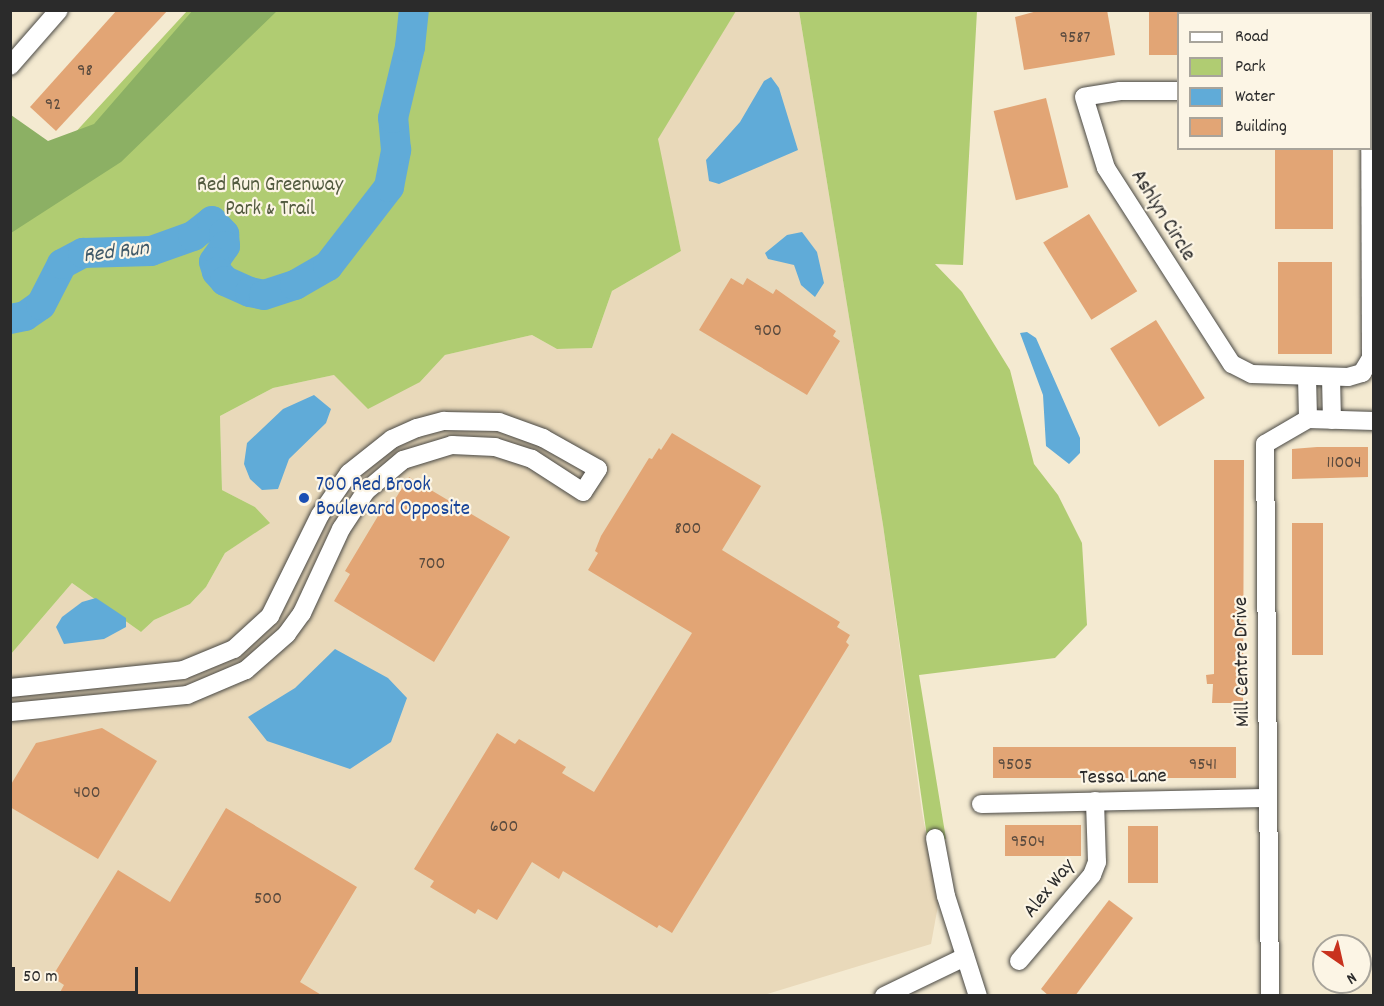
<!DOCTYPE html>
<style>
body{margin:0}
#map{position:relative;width:1384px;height:1006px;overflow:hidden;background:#f4ead1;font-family:Dekko,sans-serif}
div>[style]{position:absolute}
.built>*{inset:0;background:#e9d9ba}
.green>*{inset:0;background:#b0cc72}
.forest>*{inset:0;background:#8cb064}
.water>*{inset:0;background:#60abd8}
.river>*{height:30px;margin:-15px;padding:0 15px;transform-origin:15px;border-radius:15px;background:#60abd8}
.building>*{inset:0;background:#e2a575;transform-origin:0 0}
.roads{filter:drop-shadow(0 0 2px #494844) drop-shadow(0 0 2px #494844)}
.minor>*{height:18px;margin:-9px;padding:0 9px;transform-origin:9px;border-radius:9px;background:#fff}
.dots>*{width:16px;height:16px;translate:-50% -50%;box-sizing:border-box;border:3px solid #fcf5e5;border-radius:50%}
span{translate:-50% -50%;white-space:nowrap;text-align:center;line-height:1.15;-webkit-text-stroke:4.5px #fcf5e5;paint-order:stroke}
.number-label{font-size:18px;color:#594a3e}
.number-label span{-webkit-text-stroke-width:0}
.park-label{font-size:21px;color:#535b40}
.street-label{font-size:21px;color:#2b2b2b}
.transit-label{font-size:21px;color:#164399}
.left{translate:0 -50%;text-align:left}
.water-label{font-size:22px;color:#3e5868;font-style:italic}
.frame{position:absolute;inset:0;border:12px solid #2b2b2b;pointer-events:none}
.legend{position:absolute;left:1177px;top:12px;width:195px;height:138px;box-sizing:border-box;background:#fcf5e5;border:2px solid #a8a49b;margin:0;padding:8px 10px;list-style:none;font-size:18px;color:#2b2b2b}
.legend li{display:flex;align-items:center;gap:12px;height:30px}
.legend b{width:30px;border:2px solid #a8a49b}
.north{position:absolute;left:1312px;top:934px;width:60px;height:60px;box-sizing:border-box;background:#fcf5e5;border:2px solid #a8a49b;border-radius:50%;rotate:146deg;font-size:16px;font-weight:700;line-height:24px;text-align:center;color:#2b2b2b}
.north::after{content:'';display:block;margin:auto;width:21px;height:27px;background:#c8321e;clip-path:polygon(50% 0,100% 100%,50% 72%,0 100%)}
.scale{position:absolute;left:12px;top:967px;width:126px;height:27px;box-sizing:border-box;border:3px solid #2b2b2b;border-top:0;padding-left:8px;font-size:18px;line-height:21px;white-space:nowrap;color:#2b2b2b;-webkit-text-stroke:4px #fcf5e5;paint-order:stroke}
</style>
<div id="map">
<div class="built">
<div style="clip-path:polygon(736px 10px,799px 11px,883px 525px,922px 812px,939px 900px,931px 944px,764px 995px,11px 996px,11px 654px,72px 583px,141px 632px,154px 620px,190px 604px,206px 587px,225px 553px,269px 523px,255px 507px,222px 490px,220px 416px,273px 388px,334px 375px,420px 382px,445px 355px,532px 335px,557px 349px,592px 348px,612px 291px,681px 251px,657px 139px)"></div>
</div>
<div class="green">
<div style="clip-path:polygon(187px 11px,736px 11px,658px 139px,681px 251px,612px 291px,592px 348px,557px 349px,532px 335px,445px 355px,420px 382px,368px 409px,334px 375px,273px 388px,220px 416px,222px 490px,255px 507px,270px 523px,225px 553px,206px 587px,190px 604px,154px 620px,141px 632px,72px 583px,11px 654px,11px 127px,48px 162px)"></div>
<div style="clip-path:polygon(799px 11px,977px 11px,963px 265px,935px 264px,962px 292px,1010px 370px,1034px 464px,1058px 495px,1082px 543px,1087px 625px,1055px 658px,919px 675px,946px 839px,928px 844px,883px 525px)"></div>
</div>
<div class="forest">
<div style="clip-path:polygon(193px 10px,277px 11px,121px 162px,11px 233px,11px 115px,48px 141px,94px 124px)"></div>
</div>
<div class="water">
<div style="clip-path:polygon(771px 77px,779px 88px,798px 150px,719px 184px,709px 181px,706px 160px,740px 122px,764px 81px)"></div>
<div style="clip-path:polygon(802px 232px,817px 252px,824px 283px,815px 297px,801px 285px,794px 265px,768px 259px,765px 253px,787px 235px)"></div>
<div style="clip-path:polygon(1027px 332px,1036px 338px,1080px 438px,1080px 453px,1069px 464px,1046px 446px,1043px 395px,1020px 333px)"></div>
<div style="clip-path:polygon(314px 395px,331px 409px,326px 423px,289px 459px,278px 489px,262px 490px,250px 479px,244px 464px,247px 443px,283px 409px)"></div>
<div style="clip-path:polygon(96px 598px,126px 618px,126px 627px,104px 639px,64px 644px,56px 627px,62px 617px,82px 602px)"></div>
<div style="clip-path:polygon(335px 649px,388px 678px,407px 698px,391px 742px,350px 769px,267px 741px,248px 717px,295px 688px)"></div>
</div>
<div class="river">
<div style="left:10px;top:319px;width:15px;rotate:-11deg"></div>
<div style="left:25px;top:316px;width:19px;rotate:-35deg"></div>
<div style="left:41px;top:305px;width:46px;rotate:-62.9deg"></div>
<div style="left:62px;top:264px;width:24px;rotate:-28deg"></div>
<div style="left:83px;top:253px;width:68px;rotate:-1.7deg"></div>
<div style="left:151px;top:251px;width:45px;rotate:-19.7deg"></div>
<div style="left:193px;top:236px;width:24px;rotate:-38deg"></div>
<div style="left:212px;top:221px;width:18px;rotate:47deg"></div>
<div style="left:224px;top:234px;width:12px;rotate:85deg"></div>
<div style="left:225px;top:246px;width:19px;rotate:125deg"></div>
<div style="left:214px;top:262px;width:10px;rotate:73deg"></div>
<div style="left:217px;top:272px;width:12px;rotate:48deg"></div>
<div style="left:225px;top:281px;width:27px;rotate:24deg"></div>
<div style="left:250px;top:292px;width:14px;rotate:12deg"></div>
<div style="left:264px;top:295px;width:33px;rotate:-18deg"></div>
<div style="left:295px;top:285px;width:38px;rotate:-30deg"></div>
<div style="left:328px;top:266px;width:100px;rotate:-52.3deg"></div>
<div style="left:389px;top:187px;width:38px;rotate:-79deg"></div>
<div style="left:396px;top:150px;width:32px;rotate:-95deg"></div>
<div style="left:393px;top:118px;width:73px;rotate:-76.5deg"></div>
<div style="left:410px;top:47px;width:37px;rotate:-84deg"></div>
</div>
<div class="building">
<div style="clip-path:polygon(117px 10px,168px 10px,56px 131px,30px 107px)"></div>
<div style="clip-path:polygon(1041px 10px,1107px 10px,1115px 55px,1024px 70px,1015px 17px)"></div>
<div style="left:1149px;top:10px;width:30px;height:45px"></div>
<div style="left:1046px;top:98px;width:92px;height:54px;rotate:76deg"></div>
<div style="left:1275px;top:148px;width:58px;height:81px"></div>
<div style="left:1089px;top:214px;width:91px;height:54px;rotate:58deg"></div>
<div style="left:1278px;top:262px;width:54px;height:92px"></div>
<div style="clip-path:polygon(731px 278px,743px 285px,747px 278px,773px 294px,776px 289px,836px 331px,833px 336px,840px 341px,807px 395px,699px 330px)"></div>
<div style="left:1156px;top:320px;width:92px;height:54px;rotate:58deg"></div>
<div style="clip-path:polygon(672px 433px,761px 486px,722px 550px,840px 622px,837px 627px,850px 635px,846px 642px,849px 645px,672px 933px,659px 925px,657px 928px,563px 871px,559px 879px,532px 862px,497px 920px,478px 909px,475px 914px,430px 887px,434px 881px,414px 869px,497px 733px,515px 744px,519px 739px,566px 767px,562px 773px,594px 792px,692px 633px,588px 570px,598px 553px,595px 551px,601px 536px,649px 458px,652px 459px,659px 448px,661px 450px)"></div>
<div style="clip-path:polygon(1317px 447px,1368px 447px,1368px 477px,1292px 479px,1292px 449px)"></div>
<div style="clip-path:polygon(1214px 460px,1244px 460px,1243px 703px,1212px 703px,1213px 684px,1207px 684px,1206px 675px,1214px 674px)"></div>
<div style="clip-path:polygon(409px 477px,510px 537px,434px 662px,334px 601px,350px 574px,345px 571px,387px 501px,392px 504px)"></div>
<div style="left:1292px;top:523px;width:31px;height:132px"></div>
<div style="clip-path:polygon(102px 728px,157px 761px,98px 859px,10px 807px,10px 786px,36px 743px)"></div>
<div style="left:1236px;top:747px;width:31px;height:243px;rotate:90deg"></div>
<div style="clip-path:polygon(226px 808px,357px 887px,300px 982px,323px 996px,58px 996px,64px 985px,52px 977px,118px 870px,170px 902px)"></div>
<div style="left:1081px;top:825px;width:31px;height:76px;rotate:90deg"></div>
<div style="left:1128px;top:826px;width:30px;height:57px"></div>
<div style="clip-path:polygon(1109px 900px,1133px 918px,1075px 996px,1049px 996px,1041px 989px)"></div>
</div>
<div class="roads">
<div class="minor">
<div style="left:10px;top:66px;width:74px;rotate:-48.8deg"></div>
<div style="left:1178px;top:91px;width:58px;rotate:180deg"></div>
<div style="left:1120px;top:91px;width:36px;rotate:171deg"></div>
<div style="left:1084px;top:97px;width:74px;rotate:72.8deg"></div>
<div style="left:1106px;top:168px;width:233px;rotate:57.3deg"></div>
<div style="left:1232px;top:364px;width:22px;rotate:27deg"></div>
<div style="left:1252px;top:374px;width:96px;rotate:1.8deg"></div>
<div style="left:1348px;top:377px;width:15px;rotate:-16deg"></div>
<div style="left:1362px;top:373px;width:17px;rotate:-59deg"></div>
<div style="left:1371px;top:358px;width:264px;rotate:-90.2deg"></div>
<div style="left:1307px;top:377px;width:42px;rotate:88.6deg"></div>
<div style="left:1331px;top:377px;width:43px;rotate:88.7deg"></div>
<div style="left:10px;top:688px;width:174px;rotate:-5.9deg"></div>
<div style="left:183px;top:670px;width:55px;rotate:-22.4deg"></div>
<div style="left:234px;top:649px;width:49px;rotate:-42.5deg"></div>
<div style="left:270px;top:616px;width:113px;rotate:-63.7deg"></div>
<div style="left:320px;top:515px;width:51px;rotate:-55.4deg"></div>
<div style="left:349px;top:473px;width:55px;rotate:-38.3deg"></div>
<div style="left:392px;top:439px;width:27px;rotate:-24deg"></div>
<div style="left:417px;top:428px;width:28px;rotate:-15deg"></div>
<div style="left:444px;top:421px;width:55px;rotate:1deg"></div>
<div style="left:499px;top:422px;width:47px;rotate:20deg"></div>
<div style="left:543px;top:438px;width:63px;rotate:29.4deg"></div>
<div style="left:598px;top:469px;width:27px;rotate:123deg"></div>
<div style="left:583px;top:492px;width:61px;rotate:-147.1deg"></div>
<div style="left:532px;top:459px;width:39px;rotate:-162deg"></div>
<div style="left:495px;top:447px;width:43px;rotate:-177.3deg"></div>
<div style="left:452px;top:445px;width:51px;rotate:163deg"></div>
<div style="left:403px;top:460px;width:48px;rotate:140deg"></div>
<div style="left:366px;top:491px;width:45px;rotate:123.3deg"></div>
<div style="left:341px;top:529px;width:93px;rotate:114.9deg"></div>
<div style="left:302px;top:613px;width:26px;rotate:126deg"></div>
<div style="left:287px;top:634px;width:55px;rotate:138.7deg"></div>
<div style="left:246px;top:670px;width:64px;rotate:157deg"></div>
<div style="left:187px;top:695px;width:178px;rotate:174.5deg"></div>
<div style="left:981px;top:804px;width:286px;rotate:-1.2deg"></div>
<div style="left:935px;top:838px;width:59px;rotate:79.3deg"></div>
<div style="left:946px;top:896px;width:105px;rotate:72.3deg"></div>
<div style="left:1019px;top:961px;width:113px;rotate:-49.7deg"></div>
<div style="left:1092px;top:875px;width:14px;rotate:-69deg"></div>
<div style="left:1097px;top:862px;width:61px;rotate:-91.9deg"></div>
<div style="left:884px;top:996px;width:90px;rotate:-25.7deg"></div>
<div style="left:1270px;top:996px;width:552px;rotate:-90.52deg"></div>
<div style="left:1265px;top:444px;width:50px;rotate:-30.2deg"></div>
<div style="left:1308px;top:419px;width:66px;rotate:1.7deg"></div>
</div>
</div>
<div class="dots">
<div style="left:304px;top:498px;background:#1a4fb4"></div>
</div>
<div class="number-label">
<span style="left:1075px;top:39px">9587</span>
<span style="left:85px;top:72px">98</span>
<span style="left:53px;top:106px">92</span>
<span style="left:768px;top:332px">900</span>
<span style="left:1344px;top:464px">11004</span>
<span style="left:688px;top:530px">800</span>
<span style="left:432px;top:565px">700</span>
<span style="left:1015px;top:766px">9505</span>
<span style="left:1203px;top:766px">9541</span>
<span style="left:87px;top:794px">400</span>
<span style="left:504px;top:828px">600</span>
<span style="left:1028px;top:843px">9504</span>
<span style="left:268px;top:900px">500</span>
</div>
<div class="park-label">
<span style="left:270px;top:198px">Red Run Greenway<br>Park &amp; Trail</span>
</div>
<div class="street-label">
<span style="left:1162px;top:216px;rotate:58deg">Ashlyn Circle</span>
<span style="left:1243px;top:662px;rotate:-91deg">Mill Centre Drive</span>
<span style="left:1123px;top:778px;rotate:-1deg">Tessa Lane</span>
<span style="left:1050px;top:889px;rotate:-51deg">Alex Way</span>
</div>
<div class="transit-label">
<span class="left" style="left:316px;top:498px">700 Red Brook<br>Boulevard Opposite</span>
</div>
<div class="water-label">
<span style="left:116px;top:253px;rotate:-7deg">Red Run</span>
</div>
<div class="frame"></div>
<ul class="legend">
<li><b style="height:8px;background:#fff"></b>Road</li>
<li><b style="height:16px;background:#b0cc72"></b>Park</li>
<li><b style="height:16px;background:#60abd8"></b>Water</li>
<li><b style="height:16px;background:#e2a575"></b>Building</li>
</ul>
<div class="north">N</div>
<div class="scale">50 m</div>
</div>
